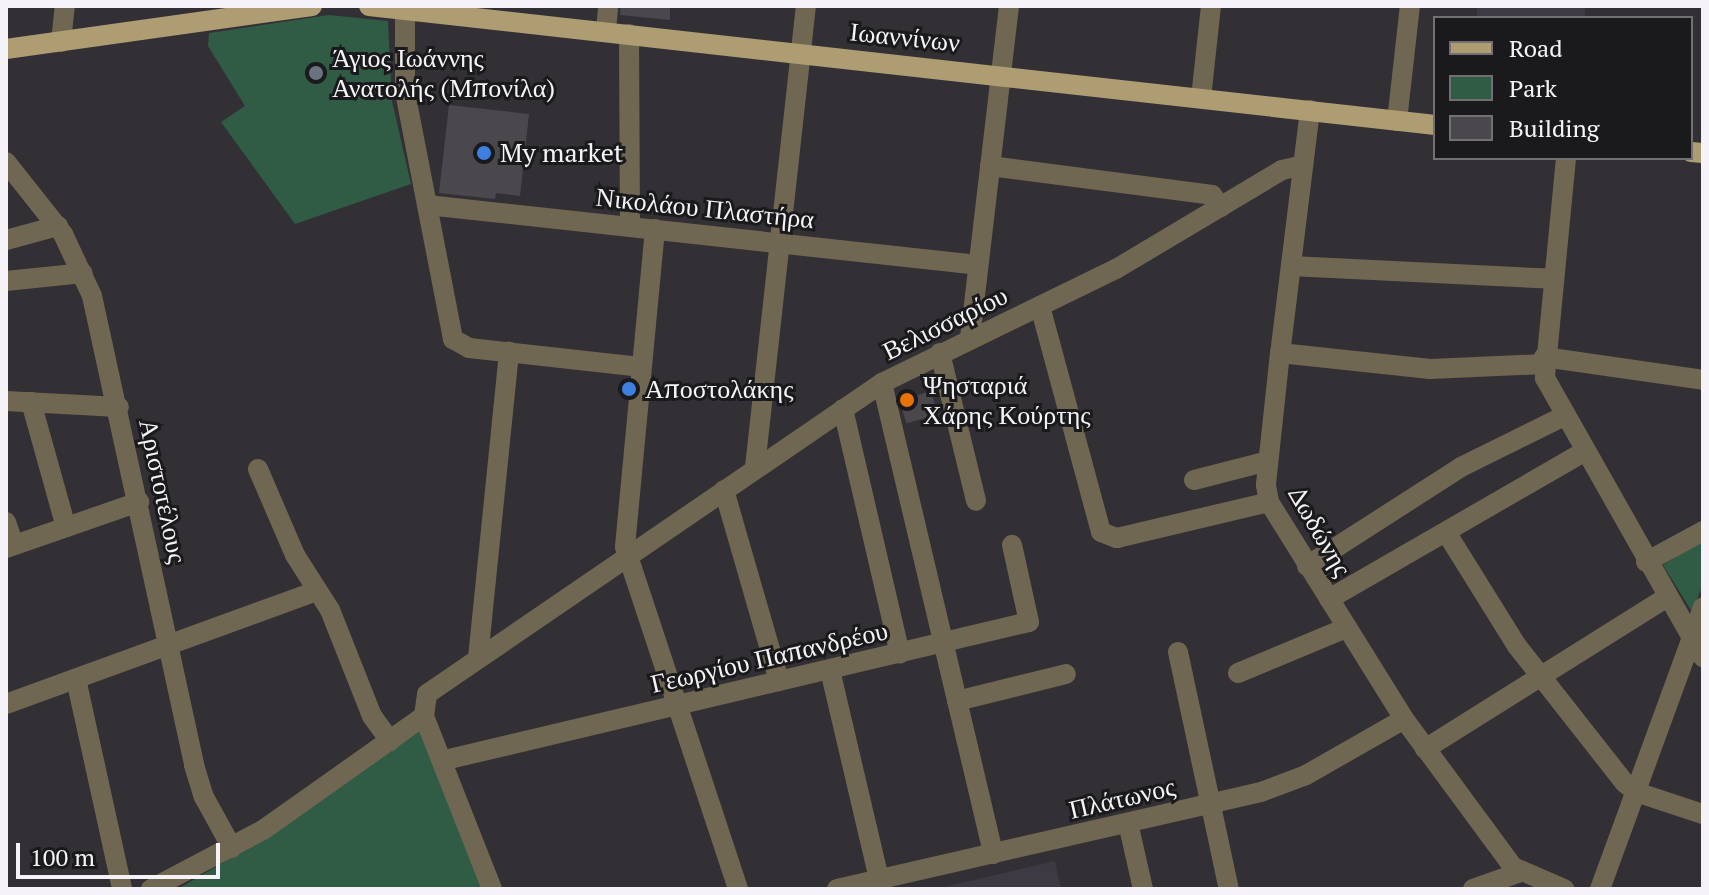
<!DOCTYPE html>
<meta charset="utf-8">
<style>
body{margin:0}
#map{position:relative;width:1709px;height:895px;overflow:hidden;background:#333035;font-family:"PT Serif",serif}
div>[style]{position:absolute}
.built>*{inset:0;background:#3e3a44;transform-origin:0 0}
.green>*{inset:0;background:#305b45}
.building>*{inset:0;background:#4b484d;transform-origin:0 0}
.minor>*{height:20px;margin:-10px;padding:0 10px;transform-origin:10px;border-radius:10px;background:#706753}
.major>*{height:20px;margin:-10px;padding:0 10px;transform-origin:10px;border-radius:10px;background:#ae9c73}
.dots>*{width:22px;height:22px;translate:-50% -50%;box-sizing:border-box;border:4px solid #1a191b;border-radius:50%}
span{translate:-50% -50%;white-space:nowrap;text-align:center;line-height:1.15;-webkit-text-stroke:6px #1a191b;paint-order:stroke}
.street-label{font-size:26px;color:#f5f3f7}
.poi-label{font-size:26px;color:#f5f3f7}
.left{translate:0 -50%;text-align:left}
.frame{position:absolute;inset:0;border:8px solid #f5f3f7;pointer-events:none}
.legend{position:absolute;left:1433px;top:16px;width:260px;height:144px;box-sizing:border-box;background:#1a191b;border:2px solid #727073;margin:0;padding:10px 14px;list-style:none;font-size:24px;color:#f5f3f7}
.legend li{display:flex;align-items:center;gap:16px;height:40px}
.legend b{width:40px;border:2px solid #727073}
.scale{position:absolute;left:16px;top:843px;width:204px;height:36px;box-sizing:border-box;border:4px solid #f5f3f7;border-top:0;padding-left:10px;font-size:24px;line-height:28px;white-space:nowrap;color:#f5f3f7;-webkit-text-stroke:6px #1a191b;paint-order:stroke}
</style>
<div id="map">
<div class="built">
<div style="left:1477px;top:6px;width:108px;height:12px"></div>
<div style="clip-path:polygon(1055px 861px,1061px 889px,935px 889px)"></div>
</div>
<div class="green">
<div style="clip-path:polygon(329px 15px,388px 21px,392px 101px,411px 184px,295px 224px,221px 122px,245px 106px,208px 46px,209px 33px)"></div>
<div style="clip-path:polygon(1703px 540px,1703px 585px,1692px 612px,1663px 565px)"></div>
<div style="clip-path:polygon(420px 729px,486px 889px,178px 889px,270px 835px)"></div>
</div>
<div class="building">
<div style="clip-path:polygon(621px 6px,670px 6px,670px 20px,620px 15px)"></div>
<div style="clip-path:polygon(449px 105px,529px 114px,520px 196px,496px 193px,495px 199px,439px 193px)"></div>
<div style="left:931px;top:391px;width:24px;height:33px;rotate:73deg"></div>
</div>
<div class="minor">
<div style="left:405px;top:6px;width:86px;rotate:90deg"></div>
<div style="left:405px;top:92px;width:252px;rotate:79deg"></div>
<div style="left:453px;top:339px;width:18px;rotate:29deg"></div>
<div style="left:469px;top:348px;width:172px;rotate:6.3deg"></div>
<div style="left:606px;top:31px;width:25px;rotate:-85deg"></div>
<div style="left:629px;top:34px;width:193px;rotate:89.7deg"></div>
<div style="left:61px;top:42px;width:36px;rotate:-84deg"></div>
<div style="left:1201px;top:98px;width:93px;rotate:-83.8deg"></div>
<div style="left:1310px;top:110px;width:245px;rotate:97deg"></div>
<div style="left:1280px;top:353px;width:133px;rotate:96.1deg"></div>
<div style="left:1266px;top:485px;width:17px;rotate:80deg"></div>
<div style="left:1269px;top:502px;width:256px;rotate:58.1deg"></div>
<div style="left:1404px;top:719px;width:184px;rotate:53.6deg"></div>
<div style="left:1513px;top:867px;width:56px;rotate:23.3deg"></div>
<div style="left:1397px;top:121px;width:116px;rotate:-83.6deg"></div>
<div style="left:1566px;top:158px;width:221px;rotate:95.5deg"></div>
<div style="left:1545px;top:378px;width:321px;rotate:60.5deg"></div>
<div style="left:6px;top:162px;width:92px;rotate:51.6deg"></div>
<div style="left:63px;top:234px;width:68px;rotate:64.9deg"></div>
<div style="left:92px;top:296px;width:480px;rotate:77.7deg"></div>
<div style="left:194px;top:765px;width:34px;rotate:73deg"></div>
<div style="left:204px;top:797px;width:58px;rotate:61.2deg"></div>
<div style="left:990px;top:166px;width:224px;rotate:7.4deg"></div>
<div style="left:1212px;top:195px;width:15px;rotate:53deg"></div>
<div style="left:427px;top:205px;width:554px;rotate:6.21deg"></div>
<div style="left:655px;top:229px;width:319px;rotate:95.4deg"></div>
<div style="left:625px;top:547px;width:360px;rotate:71.7deg"></div>
<div style="left:6px;top:240px;width:54px;rotate:-15.1deg"></div>
<div style="left:1291px;top:266px;width:263px;rotate:2.8deg"></div>
<div style="left:6px;top:281px;width:77px;rotate:-5.9deg"></div>
<div style="left:1040px;top:306px;width:234px;rotate:74.9deg"></div>
<div style="left:1101px;top:532px;width:17px;rotate:21deg"></div>
<div style="left:1117px;top:538px;width:156px;rotate:-13.3deg"></div>
<div style="left:970px;top:338px;width:334px;rotate:-83.3deg"></div>
<div style="left:940px;top:353px;width:152px;rotate:76.3deg"></div>
<div style="left:1280px;top:353px;width:151px;rotate:6.1deg"></div>
<div style="left:1430px;top:369px;width:114px;rotate:-2.5deg"></div>
<div style="left:1544px;top:357px;width:161px;rotate:8.2deg"></div>
<div style="left:882px;top:383px;width:484px;rotate:76.7deg"></div>
<div style="left:6px;top:401px;width:113px;rotate:3deg"></div>
<div style="left:31px;top:402px;width:130px;rotate:74.4deg"></div>
<div style="left:843px;top:409px;width:251px;rotate:76.9deg"></div>
<div style="left:755px;top:467px;width:464px;rotate:-83.7deg"></div>
<div style="left:258px;top:469px;width:94px;rotate:66.7deg"></div>
<div style="left:295px;top:555px;width:65px;rotate:57.5deg"></div>
<div style="left:330px;top:610px;width:114px;rotate:68.4deg"></div>
<div style="left:372px;top:716px;width:31px;rotate:54deg"></div>
<div style="left:1194px;top:480px;width:76px;rotate:-14.4deg"></div>
<div style="left:724px;top:490px;width:199px;rotate:73.9deg"></div>
<div style="left:6px;top:522px;width:24px;rotate:71deg"></div>
<div style="left:1446px;top:532px;width:134px;rotate:58.1deg"></div>
<div style="left:1517px;top:646px;width:174px;rotate:51.8deg"></div>
<div style="left:1625px;top:783px;width:14px;rotate:39deg"></div>
<div style="left:1636px;top:792px;width:71px;rotate:18.2deg"></div>
<div style="left:6px;top:548px;width:141px;rotate:-19.1deg"></div>
<div style="left:1646px;top:562px;width:65px;rotate:-28.5deg"></div>
<div style="left:1307px;top:566px;width:183px;rotate:-32.7deg"></div>
<div style="left:1461px;top:467px;width:115px;rotate:-26.3deg"></div>
<div style="left:1329px;top:599px;width:294px;rotate:-30deg"></div>
<div style="left:1178px;top:652px;width:242px;rotate:77.9deg"></div>
<div style="left:478px;top:658px;width:308px;rotate:-84.2deg"></div>
<div style="left:830px;top:670px;width:215px;rotate:76.8deg"></div>
<div style="left:1238px;top:673px;width:117px;rotate:-22.6deg"></div>
<div style="left:76px;top:679px;width:215px;rotate:77.6deg"></div>
<div style="left:957px;top:701px;width:112px;rotate:-13.9deg"></div>
<div style="left:6px;top:704px;width:331px;rotate:-20deg"></div>
<div style="left:1425px;top:749px;width:286px;rotate:-32.1deg"></div>
<div style="left:445px;top:760px;width:600px;rotate:-13.3deg"></div>
<div style="left:1029px;top:622px;width:79px;rotate:-102.4deg"></div>
<div style="left:1128px;top:823px;width:68px;rotate:77.2deg"></div>
<div style="left:151px;top:889px;width:127px;rotate:-27.8deg"></div>
<div style="left:263px;top:830px;width:197px;rotate:-35.3deg"></div>
<div style="left:492px;top:889px;width:186px;rotate:-111.5deg"></div>
<div style="left:424px;top:716px;width:22px;rotate:-82deg"></div>
<div style="left:427px;top:694px;width:551px;rotate:-34.35deg"></div>
<div style="left:882px;top:383px;width:260px;rotate:-26deg"></div>
<div style="left:1116px;top:269px;width:193px;rotate:-30.8deg"></div>
<div style="left:1282px;top:170px;width:22px;rotate:-13deg"></div>
<div style="left:837px;top:889px;width:435px;rotate:-12.9deg"></div>
<div style="left:1261px;top:792px;width:48px;rotate:-20.7deg"></div>
<div style="left:1306px;top:775px;width:113px;rotate:-29.7deg"></div>
<div style="left:1473px;top:889px;width:48px;rotate:-19.6deg"></div>
<div style="left:1600px;top:889px;width:300px;rotate:-69.9deg"></div>
</div>
<div class="major">
<div style="left:369px;top:6px;width:1073px;rotate:6.37deg"></div>
<div style="left:6px;top:49px;width:309px;rotate:-8deg"></div>
<div style="left:1691px;top:152px;width:12px;rotate:5deg"></div>
</div>
<div class="dots">
<div style="left:316px;top:73px;background:#6b7280"></div>
<div style="left:484px;top:153px;background:#3f7fe0"></div>
<div style="left:629px;top:389px;background:#3f7fe0"></div>
<div style="left:907px;top:400px;background:#e8710a"></div>
</div>
<div class="street-label">
<span style="left:905px;top:37px;rotate:6deg">Ιωαννίνων</span>
<span style="left:705px;top:208px;rotate:6deg">Νικολάου Πλαστήρα</span>
<span style="left:945px;top:323px;rotate:-26deg">Βελισσαρίου</span>
<span style="left:163px;top:491px;rotate:78deg">Αριστοτέλους</span>
<span style="left:1320px;top:531px;rotate:60deg">Δωδώνης</span>
<span style="left:769px;top:657px;rotate:-13deg">Γεωργίου Παπανδρέου</span>
<span style="left:1122px;top:798px;rotate:-13deg">Πλάτωνος</span>
</div>
<div class="poi-label">
<span class="left" style="left:332px;top:73px">Άγιος Ιωάννης<br>Ανατολής (Μπονίλα)</span>
<span class="left" style="left:500px;top:153px">My market</span>
<span class="left" style="left:923px;top:400px">Ψησταριά<br>Χάρης Κούρτης</span>
<span class="left" style="left:645px;top:389px">Αποστολάκης</span>
</div>
<div class="frame"></div>
<ul class="legend">
<li><b style="height:10px;background:#ae9c73"></b>Road</li>
<li><b style="height:22px;background:#305b45"></b>Park</li>
<li><b style="height:22px;background:#4b484d"></b>Building</li>
</ul>
<div class="scale">100 m</div>
</div>
